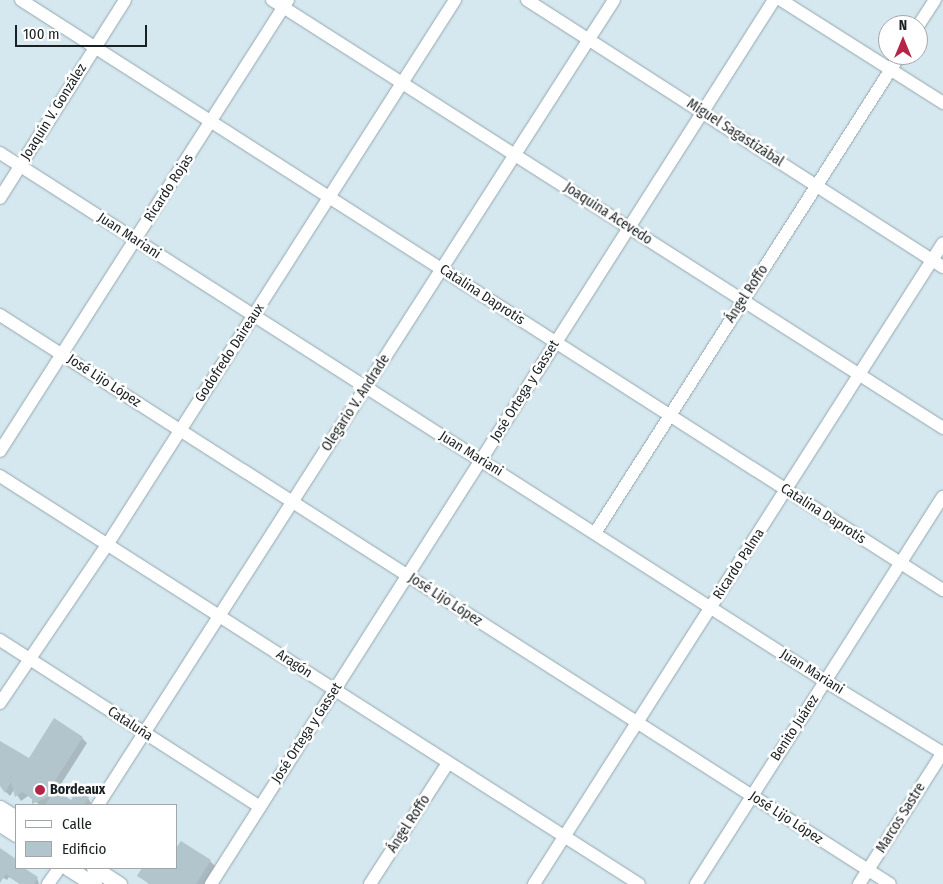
<!DOCTYPE html>
<meta charset="utf-8">
<style>
body{margin:0}
#map{position:relative;width:943px;height:884px;overflow:hidden;background:#d5e8f0;font-family:"Fira Sans Condensed",sans-serif}
div>[style]{position:absolute}
.shadow>*{inset:0;background:#0003}
.building>*{inset:0;background:#b2c5cc}
.roads{filter:drop-shadow(0 0 1px #94a6ad) drop-shadow(0 0 1px #94a6ad)}
.minor>*{height:12px;margin:-6px;padding:0 6px;transform-origin:6px;border-radius:6px;background:#fff}
.major>*{height:15px;margin:-7.5px;padding:0 7.5px;transform-origin:7.5px;border-radius:7.5px;background:#fff}
.dots>*{width:14px;height:14px;translate:-50% -50%;box-sizing:border-box;border:2px solid #fff;border-radius:50%}
span{translate:-50% -50%;white-space:nowrap;text-align:center;line-height:1.15;-webkit-text-stroke:5px #fff;paint-order:stroke}
.street-label{font-size:14px;color:#1a2123}
.poi-label{font-size:14px;color:#1a2123;font-weight:700}
.left{translate:0 -50%;text-align:left}
.legend{position:absolute;left:15px;top:804px;width:162px;height:65px;box-sizing:border-box;background:#fff;border:1px solid #a3a6a7;margin:0;padding:6px 9px;list-style:none;font-size:15px;color:#1a2123}
.legend li{display:flex;align-items:center;gap:10px;height:25px}
.legend b{width:25px;border:1px solid #a3a6a7}
.north{position:absolute;left:878px;top:15px;width:50px;height:50px;box-sizing:border-box;background:#fff;border:1px solid #a3a6a7;border-radius:50%;rotate:0deg;font-size:14px;font-weight:700;line-height:20px;text-align:center;color:#1a2123}
.north::after{content:'';display:block;margin:auto;width:18px;height:22px;background:#b62447;clip-path:polygon(50% 0,100% 100%,50% 72%,0 100%)}
.scale{position:absolute;left:15px;top:25px;width:132px;height:22px;box-sizing:border-box;border:2px solid #1a2123;border-top:0;padding-left:6px;font-size:15px;line-height:18px;white-space:nowrap;color:#1a2123;-webkit-text-stroke:4px #fff;paint-order:stroke}
</style>
<div id="map">
<div class="shadow">
<div style="clip-path:polygon(82px 738px,87px 743px,56px 792px,71px 801px,88px 798px,92px 805px,40px 805px,28px 796px,21px 801px,14px 790px,10px 796px,6px 792px,0 768px,0 742px,29px 760px)"></div>
<div style="clip-path:polygon(0 850px,16px 862px,16px 868px,24px 868px,37px 878px,39px 884px,20px 884px,9px 877px,7px 880px,0 876px)"></div>
<div style="clip-path:polygon(210px 861px,215px 866px,204px 884px,149px 884px,138px 875px,143px 868px,176px 868px)"></div>
</div>
<div class="building">
<div style="clip-path:polygon(54px 718px,83px 737px,51px 787px,71px 800px,77px 790px,89px 797px,84px 805px,45px 805px,52px 795px,32px 804px,32px 798px,22px 792px,15px 797px,11px 782px,5px 793px,0 786px,0 741px,29px 758px)"></div>
<div style="clip-path:polygon(181px 841px,211px 860px,196px 884px,150px 884px,137px 876px,142px 868px,176px 868px,176px 848px)"></div>
<div style="clip-path:polygon(0 848px,16px 859px,16px 868px,24px 868px,38px 877px,34px 884px,20px 884px,6px 874px,0 883px)"></div>
</div>
<div class="roads">
<div class="minor">
<div style="left:21px;top:0;width:1095px;rotate:32.62deg"></div>
<div style="left:272px;top:0;width:796px;rotate:32.53deg"></div>
<div style="left:527px;top:0;width:494px;rotate:32.7deg"></div>
<div style="left:781px;top:0;width:192px;rotate:32.4deg"></div>
<div style="left:918px;top:26px;width:31px;rotate:-57deg"></div>
<div style="left:0;top:153px;width:979px;rotate:32.62deg"></div>
<div style="left:825px;top:681px;width:138px;rotate:31.4deg"></div>
<div style="left:0;top:198px;width:234px;rotate:-57.7deg"></div>
<div style="left:0;top:315px;width:1056px;rotate:32.59deg"></div>
<div style="left:0;top:451px;width:535px;rotate:-57.44deg"></div>
<div style="left:0;top:476px;width:758px;rotate:32.56deg"></div>
<div style="left:595px;top:533px;width:567px;rotate:-57.46deg"></div>
<div style="left:0;top:640px;width:309px;rotate:32.7deg"></div>
<div style="left:0;top:703px;width:191px;rotate:-55.9deg"></div>
<div style="left:107px;top:545px;width:647px;rotate:-57.44deg"></div>
<div style="left:98px;top:805px;width:956px;rotate:-57.34deg"></div>
<div style="left:48px;top:884px;width:19px;rotate:-55deg"></div>
<div style="left:211px;top:884px;width:1048px;rotate:-57.51deg"></div>
<div style="left:370px;top:884px;width:144px;rotate:-57.2deg"></div>
<div style="left:534px;top:884px;width:760px;rotate:-57.46deg"></div>
<div style="left:696px;top:884px;width:459px;rotate:-57.5deg"></div>
<div style="left:859px;top:884px;width:156px;rotate:-57.5deg"></div>
</div>
<div class="major">
<div style="left:0;top:808px;width:19px;rotate:32deg"></div>
<div style="left:0;top:824px;width:19px;rotate:32deg"></div>
<div style="left:68px;top:868px;width:31px;rotate:32deg"></div>
<div style="left:94px;top:868px;width:30px;rotate:33deg"></div>
</div>
</div>
<div class="dots">
<div style="left:40px;top:790px;background:#b62447"></div>
</div>
<div class="street-label">
<span style="left:54px;top:112px;rotate:-58deg">Joaquín V. González</span>
<span style="left:735px;top:133px;rotate:33deg">Miguel Sagastizábal</span>
<span style="left:169px;top:188px;rotate:-57deg">Ricardo Rojas</span>
<span style="left:608px;top:214px;rotate:33deg">Joaquina Acevedo</span>
<span style="left:129px;top:236px;rotate:33deg">Juan Mariani</span>
<span style="left:747px;top:294px;rotate:-57deg">Ángel Roffo</span>
<span style="left:482px;top:295px;rotate:33deg">Catalina Daprotis</span>
<span style="left:230px;top:353px;rotate:-57deg">Godofredo Daireaux</span>
<span style="left:104px;top:381px;rotate:33deg">José Lijo López</span>
<span style="left:525px;top:391px;rotate:-58deg">José Ortega y Gasset</span>
<span style="left:356px;top:403px;rotate:-57deg">Olegario V. Andrade</span>
<span style="left:471px;top:454px;rotate:32deg">Juan Mariani</span>
<span style="left:823px;top:514px;rotate:33deg">Catalina Daprotis</span>
<span style="left:739px;top:564px;rotate:-57deg">Ricardo Palma</span>
<span style="left:445px;top:600px;rotate:33deg">José Lijo López</span>
<span style="left:294px;top:664px;rotate:33deg">Aragón</span>
<span style="left:812px;top:672px;rotate:32deg">Juan Mariani</span>
<span style="left:130px;top:724px;rotate:33deg">Cataluña</span>
<span style="left:795px;top:728px;rotate:-57deg">Benito Juárez</span>
<span style="left:307px;top:733px;rotate:-57deg">José Ortega y Gasset</span>
<span style="left:786px;top:818px;rotate:33deg">José Lijo López</span>
<span style="left:901px;top:818px;rotate:-58deg">Marcos Sastre</span>
<span style="left:409px;top:824px;rotate:-57deg">Ángel Roffo</span>
</div>
<div class="poi-label">
<span class="left" style="left:50px;top:790px">Bordeaux</span>
</div>
<ul class="legend">
<li><b style="height:6px;background:#fff"></b>Calle</li>
<li><b style="height:14px;background:#b2c5cc"></b>Edificio</li>
</ul>
<div class="north">N</div>
<div class="scale">100 m</div>
</div>
